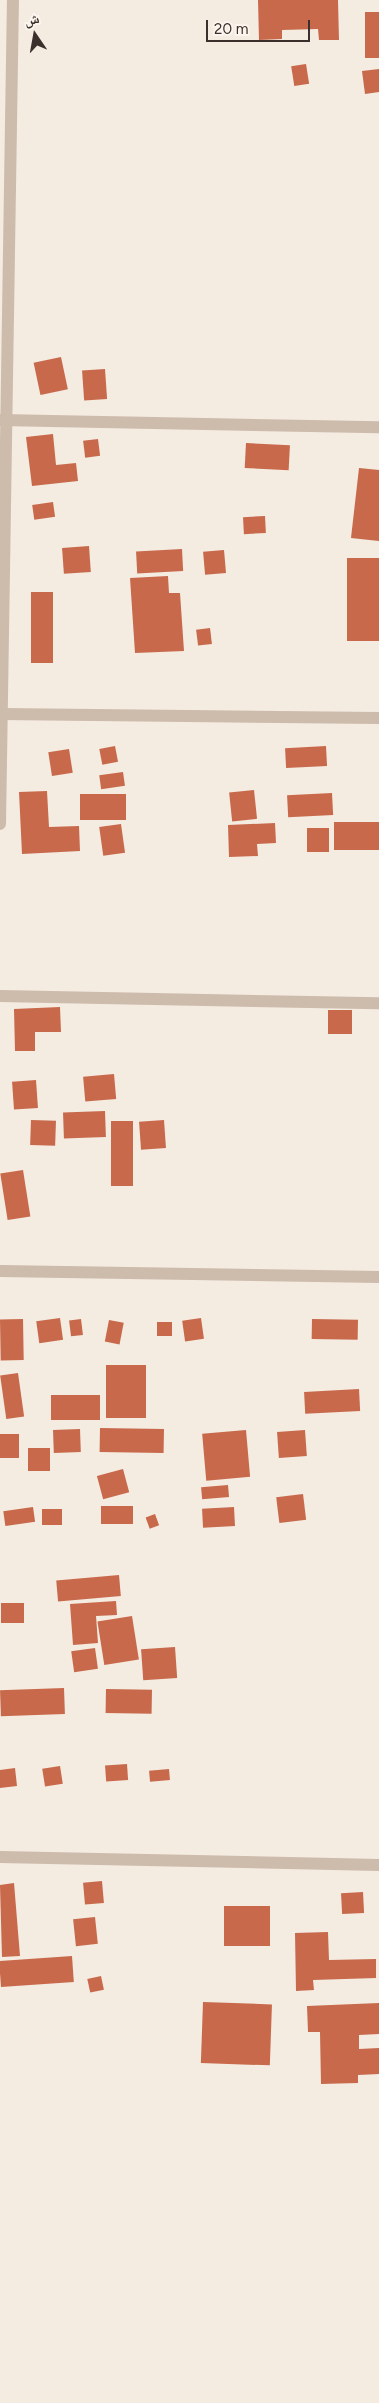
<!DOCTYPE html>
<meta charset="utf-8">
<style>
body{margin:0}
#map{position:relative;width:379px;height:2403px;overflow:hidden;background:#f4ebe1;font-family:Figtree,"Noto Naskh Arabic",sans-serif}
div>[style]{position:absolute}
.building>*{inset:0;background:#c8694b;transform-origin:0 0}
.minor>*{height:12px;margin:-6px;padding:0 6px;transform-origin:6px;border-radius:6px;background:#cdbbac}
span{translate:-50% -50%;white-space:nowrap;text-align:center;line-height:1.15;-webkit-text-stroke:4.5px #fbf5ee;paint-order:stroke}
.north{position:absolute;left:10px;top:10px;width:50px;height:50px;-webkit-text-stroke:4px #fbf5ee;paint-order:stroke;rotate:348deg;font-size:14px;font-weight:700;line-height:20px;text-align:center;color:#3b302b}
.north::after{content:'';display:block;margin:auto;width:18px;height:22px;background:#3b302b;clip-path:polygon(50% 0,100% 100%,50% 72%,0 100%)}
.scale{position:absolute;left:206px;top:20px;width:104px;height:22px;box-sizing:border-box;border:2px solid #3b302b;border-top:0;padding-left:6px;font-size:15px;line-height:18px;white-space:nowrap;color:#3b302b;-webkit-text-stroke:4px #fbf5ee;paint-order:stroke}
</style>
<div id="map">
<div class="building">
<div style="clip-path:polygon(258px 0,338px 0,339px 40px,319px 40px,318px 29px,282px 30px,282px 39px,259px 40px)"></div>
<div style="left:365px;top:12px;width:14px;height:46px"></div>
<div style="left:306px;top:64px;width:20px;height:15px;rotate:81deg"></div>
<div style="clip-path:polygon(379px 69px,379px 92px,365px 94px,362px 71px)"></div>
<div style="left:61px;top:357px;width:33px;height:28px;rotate:78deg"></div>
<div style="left:105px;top:369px;width:30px;height:23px;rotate:86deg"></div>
<div style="clip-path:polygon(53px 434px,56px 465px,76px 463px,78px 481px,32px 486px,26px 437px)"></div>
<div style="left:98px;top:439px;width:17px;height:15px;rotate:83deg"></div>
<div style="left:246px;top:443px;width:44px;height:25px;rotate:3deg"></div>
<div style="clip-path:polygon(359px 468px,379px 470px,379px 541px,351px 538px)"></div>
<div style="left:53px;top:502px;width:15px;height:21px;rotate:82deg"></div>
<div style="left:265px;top:516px;width:17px;height:22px;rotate:87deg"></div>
<div style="left:89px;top:546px;width:26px;height:27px;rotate:86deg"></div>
<div style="left:182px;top:549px;width:22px;height:46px;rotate:87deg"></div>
<div style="left:224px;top:550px;width:23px;height:21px;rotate:85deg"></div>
<div style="left:347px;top:558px;width:32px;height:83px"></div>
<div style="clip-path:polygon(168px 576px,169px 593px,180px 593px,184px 651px,135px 653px,130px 578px)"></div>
<div style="left:31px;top:592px;width:22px;height:71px"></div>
<div style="left:210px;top:628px;width:16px;height:14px;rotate:83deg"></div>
<div style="left:115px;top:746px;width:16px;height:16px;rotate:79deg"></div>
<div style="left:326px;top:746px;width:20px;height:41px;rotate:87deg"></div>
<div style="left:69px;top:749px;width:24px;height:21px;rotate:81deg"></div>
<div style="left:123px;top:772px;width:14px;height:24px;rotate:82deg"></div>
<div style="left:254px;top:790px;width:29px;height:25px;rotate:84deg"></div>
<div style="clip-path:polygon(47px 791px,49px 827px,79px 826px,80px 851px,22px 854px,19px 792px)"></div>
<div style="left:332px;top:793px;width:22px;height:45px;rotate:87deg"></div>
<div style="left:80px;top:794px;width:46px;height:26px"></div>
<div style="left:379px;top:822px;width:28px;height:45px;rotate:90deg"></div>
<div style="clip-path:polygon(275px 823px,276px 843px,257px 844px,258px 856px,229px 857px,228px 825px)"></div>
<div style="left:121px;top:824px;width:29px;height:22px;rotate:82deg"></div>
<div style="left:307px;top:828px;width:22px;height:24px"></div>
<div style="clip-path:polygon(60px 1007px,61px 1032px,35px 1032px,35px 1051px,15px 1051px,14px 1009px)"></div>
<div style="left:328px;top:1010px;width:24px;height:24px"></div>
<div style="left:114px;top:1074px;width:25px;height:31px;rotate:85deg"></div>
<div style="left:36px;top:1080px;width:28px;height:24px;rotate:86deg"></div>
<div style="left:105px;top:1111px;width:26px;height:42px;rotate:88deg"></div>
<div style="left:31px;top:1120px;width:25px;height:25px;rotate:2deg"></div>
<div style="left:164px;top:1120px;width:28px;height:25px;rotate:86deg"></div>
<div style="left:111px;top:1121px;width:22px;height:65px"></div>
<div style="left:23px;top:1170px;width:47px;height:23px;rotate:81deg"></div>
<div style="left:60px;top:1318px;width:22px;height:24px;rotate:82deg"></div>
<div style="left:201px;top:1318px;width:21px;height:19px;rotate:82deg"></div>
<div style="left:23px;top:1319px;width:41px;height:23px;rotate:89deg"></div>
<div style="left:81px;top:1319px;width:16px;height:12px;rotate:83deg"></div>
<div style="left:312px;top:1319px;width:46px;height:20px;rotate:1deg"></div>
<div style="left:109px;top:1320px;width:15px;height:22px;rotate:11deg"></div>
<div style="left:157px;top:1322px;width:15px;height:14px"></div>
<div style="left:106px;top:1365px;width:40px;height:53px"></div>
<div style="left:18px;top:1373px;width:44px;height:18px;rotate:82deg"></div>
<div style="left:359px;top:1389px;width:22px;height:55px;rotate:87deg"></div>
<div style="left:51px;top:1395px;width:49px;height:25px"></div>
<div style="left:100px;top:1428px;width:64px;height:24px;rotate:1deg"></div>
<div style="left:80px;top:1429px;width:23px;height:27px;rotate:88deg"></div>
<div style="left:246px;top:1430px;width:47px;height:44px;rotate:85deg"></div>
<div style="left:305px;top:1430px;width:26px;height:28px;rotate:86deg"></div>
<div style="left:0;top:1434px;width:19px;height:24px"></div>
<div style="left:28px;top:1448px;width:22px;height:23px"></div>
<div style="left:123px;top:1469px;width:24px;height:27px;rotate:75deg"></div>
<div style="left:228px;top:1485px;width:12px;height:27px;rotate:85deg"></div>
<div style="left:303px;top:1494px;width:26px;height:27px;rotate:83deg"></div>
<div style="left:133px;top:1506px;width:18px;height:32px;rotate:90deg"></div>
<div style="left:33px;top:1507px;width:15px;height:30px;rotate:82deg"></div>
<div style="left:234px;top:1507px;width:19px;height:32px;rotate:87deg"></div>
<div style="left:62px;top:1509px;width:16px;height:20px;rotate:90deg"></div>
<div style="left:155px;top:1514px;width:12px;height:10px;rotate:70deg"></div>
<div style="left:119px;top:1575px;width:21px;height:63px;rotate:85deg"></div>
<div style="clip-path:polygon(116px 1601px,117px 1615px,96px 1616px,98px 1643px,73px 1645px,70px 1604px)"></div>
<div style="left:1px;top:1603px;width:23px;height:20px"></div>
<div style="left:132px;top:1616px;width:44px;height:35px;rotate:81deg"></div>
<div style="left:175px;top:1647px;width:31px;height:34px;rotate:86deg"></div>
<div style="left:95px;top:1648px;width:21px;height:24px;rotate:82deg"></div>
<div style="left:64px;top:1688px;width:26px;height:64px;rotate:88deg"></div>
<div style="left:106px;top:1689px;width:46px;height:24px;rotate:1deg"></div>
<div style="left:127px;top:1764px;width:16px;height:22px;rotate:86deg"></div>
<div style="left:60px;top:1766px;width:18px;height:18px;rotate:81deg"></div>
<div style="clip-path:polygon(15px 1768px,17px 1786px,0 1788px,0 1770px)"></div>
<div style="left:169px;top:1769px;width:11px;height:20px;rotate:85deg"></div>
<div style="left:102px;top:1881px;width:22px;height:19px;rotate:85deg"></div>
<div style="clip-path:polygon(14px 1883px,20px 1956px,2px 1957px,0 1885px)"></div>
<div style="left:363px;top:1892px;width:21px;height:22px;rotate:87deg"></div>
<div style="left:224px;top:1906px;width:46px;height:40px"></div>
<div style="left:95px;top:1917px;width:27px;height:22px;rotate:84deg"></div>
<div style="clip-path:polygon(328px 1932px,329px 1960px,376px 1959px,376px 1978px,313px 1980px,314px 1990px,296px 1991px,295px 1933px)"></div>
<div style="left:72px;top:1956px;width:26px;height:73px;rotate:86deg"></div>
<div style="left:101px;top:1976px;width:14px;height:14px;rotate:78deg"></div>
<div style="left:203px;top:2002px;width:69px;height:61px;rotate:2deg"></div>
<div style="clip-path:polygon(379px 2003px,379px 2034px,359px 2035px,359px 2049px,379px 2048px,379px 2074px,358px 2075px,358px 2083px,321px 2084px,320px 2032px,308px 2032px,307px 2006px)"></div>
</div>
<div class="minor">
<div style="left:0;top:420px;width:379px;rotate:1.1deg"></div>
<div style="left:0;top:714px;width:379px;rotate:0.6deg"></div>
<div style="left:0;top:824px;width:824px;rotate:-89.1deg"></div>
<div style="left:0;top:996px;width:379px;rotate:1.1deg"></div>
<div style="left:0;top:1271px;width:379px;rotate:0.9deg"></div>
<div style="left:0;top:1857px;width:379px;rotate:1.2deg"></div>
</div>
<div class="north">ش</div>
<div class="scale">20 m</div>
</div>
